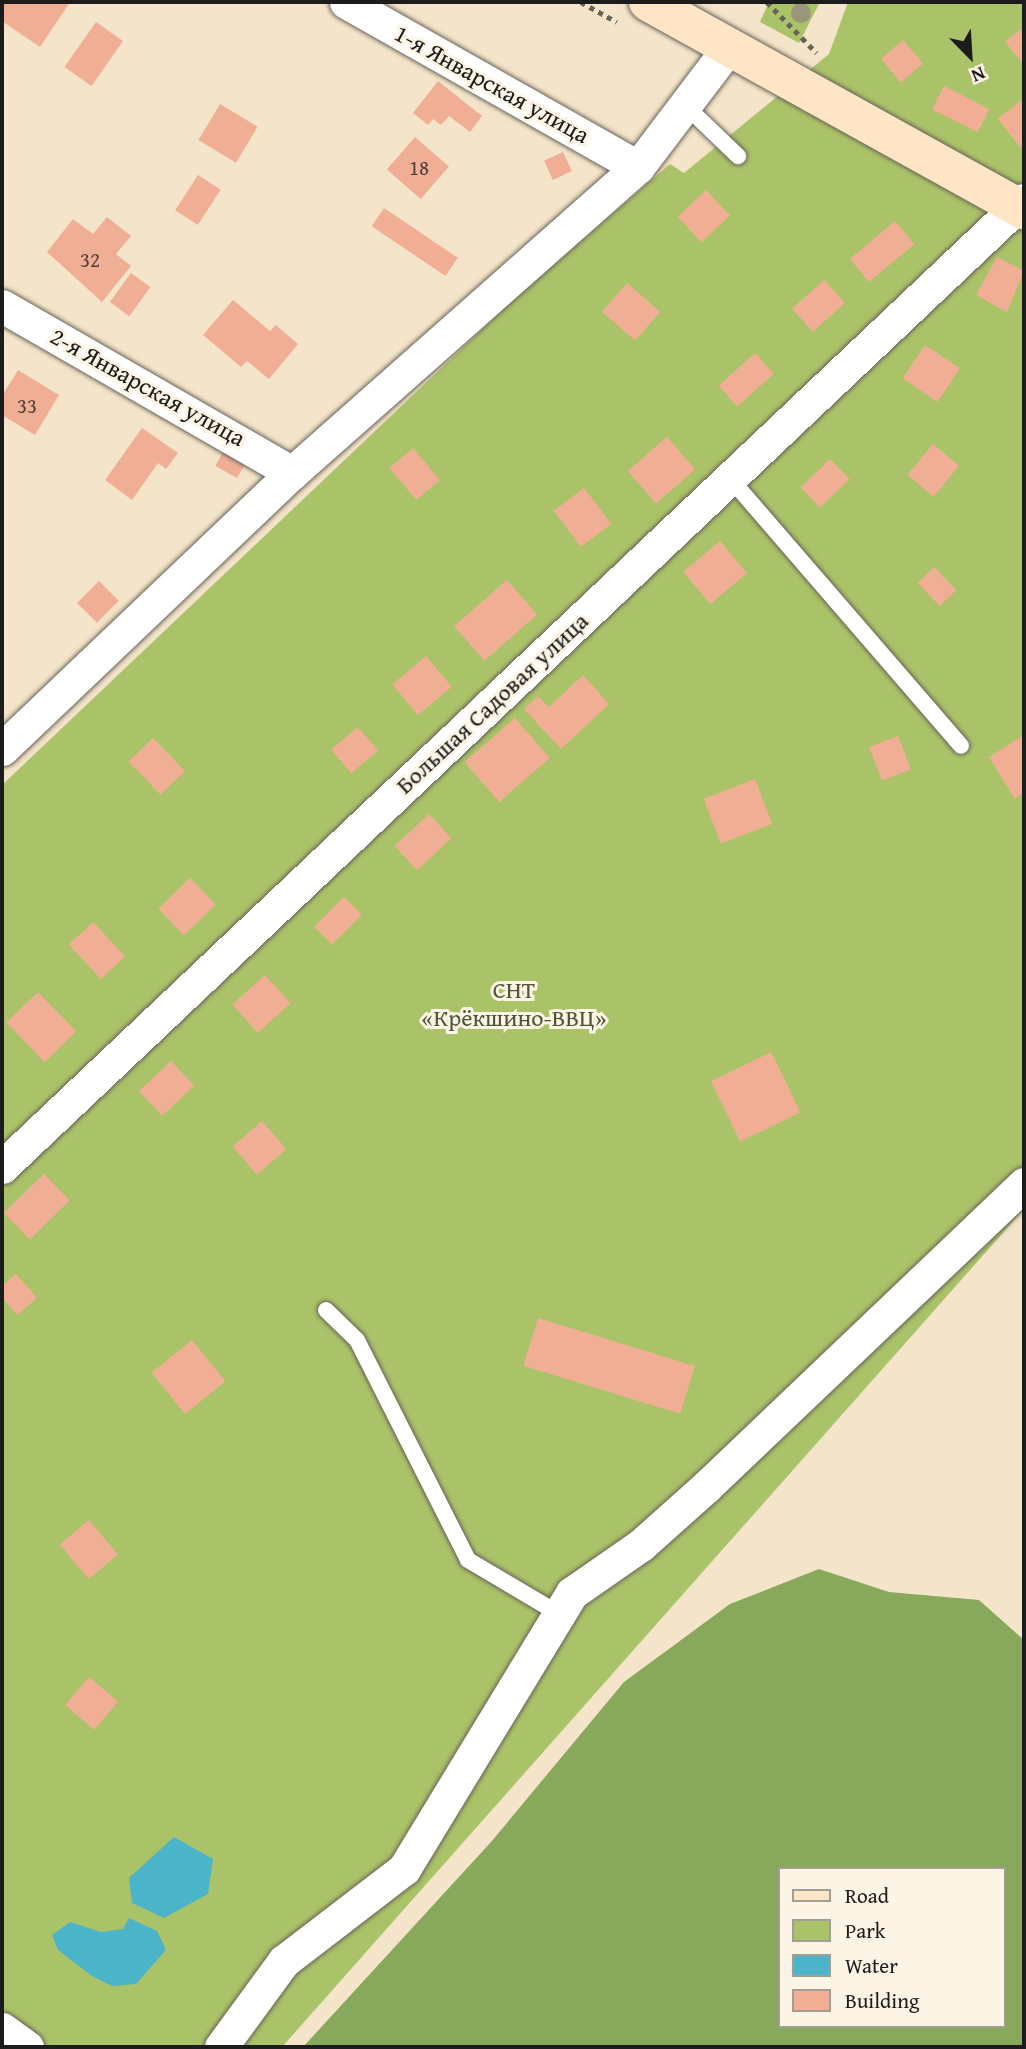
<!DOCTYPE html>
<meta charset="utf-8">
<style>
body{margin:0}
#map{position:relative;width:1026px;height:2049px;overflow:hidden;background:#f4e4c9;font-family:"Gentium Book Plus",serif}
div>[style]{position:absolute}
.green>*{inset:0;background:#abc368}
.forest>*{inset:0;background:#88a95c}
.water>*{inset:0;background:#4bb4c9}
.building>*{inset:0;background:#f0af95;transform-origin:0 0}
.path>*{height:4.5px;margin-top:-2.25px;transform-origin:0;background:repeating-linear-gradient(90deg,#686259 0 5px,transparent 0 10px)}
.roads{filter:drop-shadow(0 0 2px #686259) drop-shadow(0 0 2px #686259)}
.service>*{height:16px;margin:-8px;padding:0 8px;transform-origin:8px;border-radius:8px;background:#fff}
.minor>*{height:33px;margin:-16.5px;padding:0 16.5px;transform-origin:16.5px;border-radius:16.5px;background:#fff}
.secondary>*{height:38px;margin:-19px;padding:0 19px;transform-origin:19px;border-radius:19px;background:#fde5c5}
.trees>*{width:20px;height:20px;margin:-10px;border-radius:50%;background:#999679}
span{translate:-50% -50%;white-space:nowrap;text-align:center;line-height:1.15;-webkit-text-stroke:6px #fcf5e5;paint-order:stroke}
.number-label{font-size:21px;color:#51413a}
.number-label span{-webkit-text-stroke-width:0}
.street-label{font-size:24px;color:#1c1c1c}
.park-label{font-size:24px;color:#4e5637}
.frame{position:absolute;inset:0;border:4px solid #1c1c1c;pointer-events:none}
.legend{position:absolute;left:778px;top:1867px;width:228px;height:161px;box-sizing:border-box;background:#fcf5e5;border:2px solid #a29e95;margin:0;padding:9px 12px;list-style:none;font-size:21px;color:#1c1c1c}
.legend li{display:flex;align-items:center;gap:14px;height:35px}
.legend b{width:35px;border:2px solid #a29e95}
.north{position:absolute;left:935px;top:21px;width:70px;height:70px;-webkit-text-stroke:5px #fcf5e5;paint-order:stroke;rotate:156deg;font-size:19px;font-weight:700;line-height:28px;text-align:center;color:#1c1c1c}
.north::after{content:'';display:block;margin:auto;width:24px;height:32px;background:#1c1c1c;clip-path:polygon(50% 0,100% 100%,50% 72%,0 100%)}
</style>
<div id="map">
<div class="green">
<div style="clip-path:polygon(769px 2px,820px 2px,799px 43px,760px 22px)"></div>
<div style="clip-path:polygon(848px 2px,1024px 2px,1024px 1209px,282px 2047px,2px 2047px,2px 785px,510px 303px,670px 164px,684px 173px,829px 54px)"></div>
</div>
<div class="forest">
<div style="clip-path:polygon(evenodd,819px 1569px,889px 1592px,979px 1600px,1024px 1640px,1024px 2047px,303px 2047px,491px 1842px,624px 1682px,730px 1604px,819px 1569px,779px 1869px,1003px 1869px,1003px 2026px,779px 2026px,779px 1869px)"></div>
</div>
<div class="water">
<div style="clip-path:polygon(174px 1837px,213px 1859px,208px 1894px,164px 1918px,132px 1903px,129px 1878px)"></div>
<div style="clip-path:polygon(129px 1918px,157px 1931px,166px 1950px,136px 1984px,112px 1986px,92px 1976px,58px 1950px,52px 1935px,70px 1922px,101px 1932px,123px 1929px)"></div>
</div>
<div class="building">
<div style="clip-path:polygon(2px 2px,70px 2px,40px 47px,2px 21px)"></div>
<div style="left:96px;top:22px;width:33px;height:55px;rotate:35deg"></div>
<div style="clip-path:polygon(1021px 29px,1024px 32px,1024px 65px,1005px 42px)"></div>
<div style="left:903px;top:40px;width:31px;height:29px;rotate:50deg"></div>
<div style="clip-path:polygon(438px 81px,482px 116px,470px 132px,449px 116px,441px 125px,433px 119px,428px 125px,413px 113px)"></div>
<div style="left:944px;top:86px;width:51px;height:26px;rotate:27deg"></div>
<div style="clip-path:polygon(1024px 98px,1024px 145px,1021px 148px,998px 119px)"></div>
<div style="left:220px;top:104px;width:44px;height:42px;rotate:31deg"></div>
<div style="left:415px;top:137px;width:45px;height:43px;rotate:41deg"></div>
<div style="left:563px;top:152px;width:21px;height:21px;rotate:65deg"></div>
<div style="left:198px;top:175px;width:27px;height:42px;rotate:33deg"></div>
<div style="left:706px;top:190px;width:35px;height:39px;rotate:47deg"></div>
<div style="left:384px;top:208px;width:89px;height:22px;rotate:34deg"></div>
<div style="clip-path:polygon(107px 217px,131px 236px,116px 254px,131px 266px,102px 302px,47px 252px,73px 219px,93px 234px)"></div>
<div style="left:895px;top:221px;width:30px;height:59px;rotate:50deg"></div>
<div style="clip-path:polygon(997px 257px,1024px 271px,1007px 312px,976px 295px)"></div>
<div style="left:131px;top:273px;width:24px;height:36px;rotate:36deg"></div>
<div style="left:824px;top:280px;width:31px;height:43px;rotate:48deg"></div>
<div style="left:627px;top:283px;width:44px;height:38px;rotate:41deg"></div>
<div style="clip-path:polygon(233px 300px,270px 331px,276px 325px,298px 344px,269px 379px,247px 361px,241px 367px,203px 335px)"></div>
<div style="left:925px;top:345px;width:42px;height:40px;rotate:34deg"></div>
<div style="left:755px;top:353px;width:28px;height:49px;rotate:48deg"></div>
<div style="clip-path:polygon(18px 370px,59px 395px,35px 435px,2px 415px,2px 396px)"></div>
<div style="clip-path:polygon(142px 428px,178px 453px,166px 469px,158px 463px,132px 500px,105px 480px)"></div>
<div style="left:667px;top:437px;width:43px;height:52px;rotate:49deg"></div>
<div style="left:933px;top:444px;width:34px;height:40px;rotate:40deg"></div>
<div style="left:413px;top:448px;width:42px;height:31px;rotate:50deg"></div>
<div style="left:223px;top:452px;width:25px;height:16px;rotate:29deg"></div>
<div style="left:830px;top:459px;width:28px;height:41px;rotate:46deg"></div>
<div style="left:584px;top:488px;width:45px;height:38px;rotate:53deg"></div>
<div style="left:720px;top:541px;width:42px;height:48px;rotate:50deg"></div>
<div style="left:934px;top:567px;width:32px;height:23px;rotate:46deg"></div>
<div style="left:507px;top:580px;width:46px;height:70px;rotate:49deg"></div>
<div style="left:99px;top:581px;width:28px;height:31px;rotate:45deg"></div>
<div style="left:426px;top:656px;width:40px;height:44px;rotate:50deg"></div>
<div style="clip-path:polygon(583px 675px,609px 704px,561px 749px,524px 709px,538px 696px,549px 707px)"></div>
<div style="left:515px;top:718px;width:53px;height:67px;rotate:49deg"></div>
<div style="left:358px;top:727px;width:31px;height:35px;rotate:50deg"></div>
<div style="clip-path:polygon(1024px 735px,1024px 793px,1015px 799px,989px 757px)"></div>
<div style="left:898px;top:736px;width:36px;height:31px;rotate:69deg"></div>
<div style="left:153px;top:738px;width:46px;height:34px;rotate:46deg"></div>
<div style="left:755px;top:779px;width:48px;height:55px;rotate:69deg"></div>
<div style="left:429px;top:814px;width:33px;height:47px;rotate:47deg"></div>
<div style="left:190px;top:878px;width:37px;height:44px;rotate:46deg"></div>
<div style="left:344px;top:897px;width:25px;height:42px;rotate:45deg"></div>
<div style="left:93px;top:922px;width:47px;height:33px;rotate:47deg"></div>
<div style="left:265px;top:975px;width:38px;height:44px;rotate:48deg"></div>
<div style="left:38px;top:992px;width:55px;height:44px;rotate:46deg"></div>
<div style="left:771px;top:1052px;width:67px;height:67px;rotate:64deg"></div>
<div style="left:171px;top:1061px;width:34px;height:44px;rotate:47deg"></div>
<div style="left:262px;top:1121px;width:37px;height:39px;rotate:49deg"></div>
<div style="left:44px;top:1174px;width:37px;height:56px;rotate:46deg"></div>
<div style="clip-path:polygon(16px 1274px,37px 1298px,17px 1315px,2px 1297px,2px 1286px)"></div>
<div style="left:538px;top:1318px;width:164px;height:50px;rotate:17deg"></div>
<div style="left:192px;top:1340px;width:53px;height:52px;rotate:51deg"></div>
<div style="left:89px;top:1520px;width:45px;height:38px;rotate:50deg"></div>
<div style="left:89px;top:1677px;width:38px;height:37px;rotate:40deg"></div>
</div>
<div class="path">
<div style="left:581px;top:2px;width:41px;rotate:29.1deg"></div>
<div style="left:767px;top:2px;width:71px;rotate:45.6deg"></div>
</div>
<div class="roads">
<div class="service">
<div style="left:687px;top:107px;width:71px;rotate:43.9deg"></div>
<div style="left:729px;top:477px;width:355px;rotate:49.2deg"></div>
<div style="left:326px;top:1310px;width:43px;rotate:44.1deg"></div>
<div style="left:357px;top:1340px;width:246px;rotate:63.2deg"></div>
<div style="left:468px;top:1560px;width:102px;rotate:30.6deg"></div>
</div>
<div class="minor">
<div style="left:346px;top:2px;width:335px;rotate:29.5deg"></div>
<div style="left:2px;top:306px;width:335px;rotate:29.9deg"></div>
<div style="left:2px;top:749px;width:400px;rotate:-43.6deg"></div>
<div style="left:292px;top:473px;width:462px;rotate:-41.5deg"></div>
<div style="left:638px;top:167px;width:151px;rotate:-52.8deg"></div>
<div style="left:2px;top:1167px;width:1407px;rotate:-43.42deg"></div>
<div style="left:2px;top:2029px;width:31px;rotate:36deg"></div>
<div style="left:221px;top:2047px;width:107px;rotate:-53.8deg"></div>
<div style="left:284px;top:1961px;width:151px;rotate:-37.5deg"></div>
<div style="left:404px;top:1869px;width:323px;rotate:-58.7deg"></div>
<div style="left:572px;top:1593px;width:84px;rotate:-34.8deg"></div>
<div style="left:641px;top:1545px;width:89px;rotate:-41.8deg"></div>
<div style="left:707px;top:1486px;width:438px;rotate:-43.6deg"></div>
</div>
<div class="secondary">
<div style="left:648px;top:2px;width:430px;rotate:29deg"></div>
</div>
</div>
<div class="trees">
<div style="left:801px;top:13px"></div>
</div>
<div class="number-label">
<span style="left:419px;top:168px">18</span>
<span style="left:90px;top:260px">32</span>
<span style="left:27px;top:406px">33</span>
</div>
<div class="street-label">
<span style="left:492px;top:84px;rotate:29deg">1-я Январская улица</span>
<span style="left:148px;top:387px;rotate:29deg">2-я Январская улица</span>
<span style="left:492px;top:703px;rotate:-43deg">Большая Садовая улица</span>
</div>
<div class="park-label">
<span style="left:514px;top:1004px">СНТ<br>«Крёкшино-ВВЦ»</span>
</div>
<div class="frame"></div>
<ul class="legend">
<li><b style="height:9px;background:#fde5c5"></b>Road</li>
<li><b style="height:19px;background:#abc368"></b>Park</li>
<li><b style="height:19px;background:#4bb4c9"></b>Water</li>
<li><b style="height:19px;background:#f0af95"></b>Building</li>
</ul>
<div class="north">N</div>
</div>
